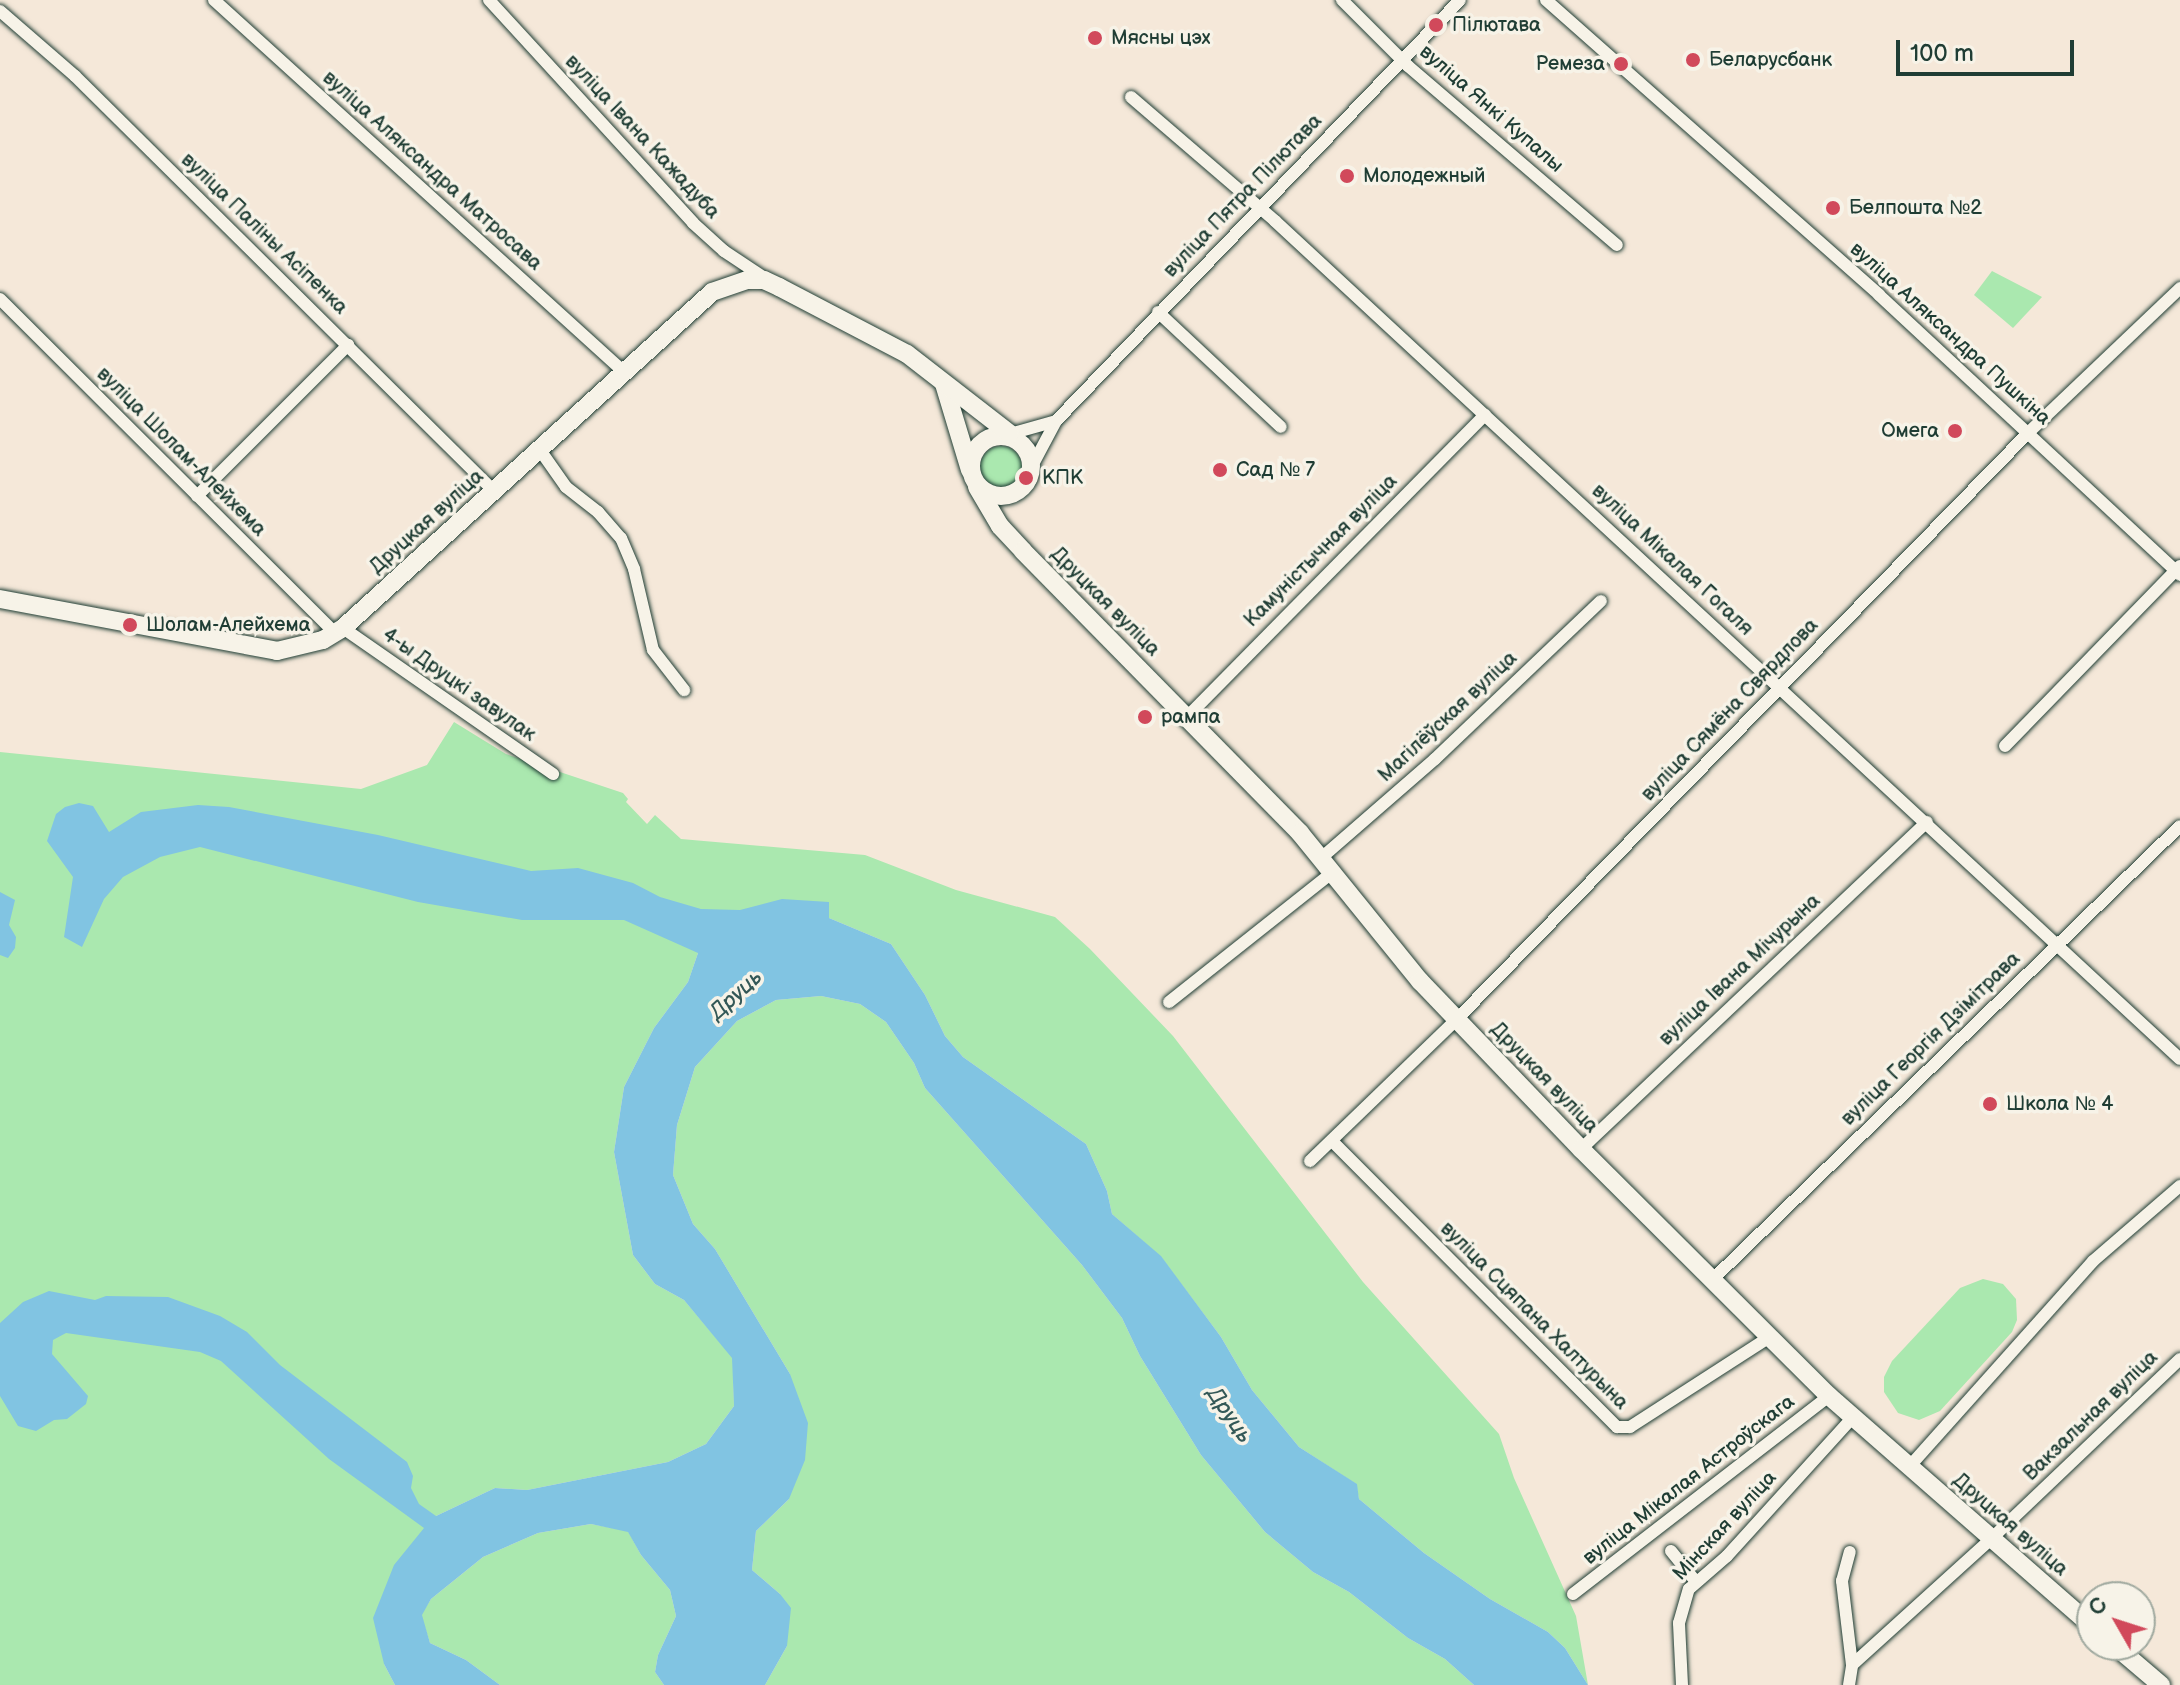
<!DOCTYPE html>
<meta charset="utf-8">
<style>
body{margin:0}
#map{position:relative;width:2180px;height:1685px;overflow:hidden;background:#f5e8d9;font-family:"Balsamiq Sans",sans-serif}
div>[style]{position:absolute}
.green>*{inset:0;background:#aae8af}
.round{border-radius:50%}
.water>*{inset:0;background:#81c4e2}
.roads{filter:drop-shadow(0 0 2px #1f3d34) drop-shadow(0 0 2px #1f3d34)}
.minor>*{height:12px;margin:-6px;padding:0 6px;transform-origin:6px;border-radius:6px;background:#f7f3e8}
.secondary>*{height:18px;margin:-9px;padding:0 9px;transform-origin:9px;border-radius:9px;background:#f7f3e8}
.secondary>.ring{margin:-9px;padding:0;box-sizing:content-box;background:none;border:18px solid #f7f3e8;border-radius:50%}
.dots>*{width:22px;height:22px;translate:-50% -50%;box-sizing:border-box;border:4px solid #f7f3e8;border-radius:50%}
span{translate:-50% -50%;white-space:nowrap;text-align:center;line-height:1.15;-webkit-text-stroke:7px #f7f3e8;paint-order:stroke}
.poi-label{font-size:20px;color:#1f3d34}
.left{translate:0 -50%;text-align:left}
.right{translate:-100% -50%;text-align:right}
.street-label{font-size:20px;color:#1f3d34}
.water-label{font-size:22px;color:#335857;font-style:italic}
.north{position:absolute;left:2076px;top:1581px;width:80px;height:80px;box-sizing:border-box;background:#f7f3e8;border:2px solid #a1aaa0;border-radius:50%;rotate:309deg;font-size:22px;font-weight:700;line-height:32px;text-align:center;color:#1f3d34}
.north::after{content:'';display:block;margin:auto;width:28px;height:36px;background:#d1495b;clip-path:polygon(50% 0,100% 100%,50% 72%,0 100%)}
.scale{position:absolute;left:1896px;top:40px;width:178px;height:36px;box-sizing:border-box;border:4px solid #1f3d34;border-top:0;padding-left:10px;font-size:24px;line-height:28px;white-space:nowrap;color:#1f3d34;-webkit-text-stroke:6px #f7f3e8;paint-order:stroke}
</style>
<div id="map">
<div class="green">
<div style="clip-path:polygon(1992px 271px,2042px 297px,2013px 328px,1974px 295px)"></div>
<div class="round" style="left:980px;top:446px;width:42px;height:42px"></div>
<div style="clip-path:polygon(454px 722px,506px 754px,623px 793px,628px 799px,626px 802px,647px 824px,655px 815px,681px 839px,865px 855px,956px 890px,1055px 917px,1090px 949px,1173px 1036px,1363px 1282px,1499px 1434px,1514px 1478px,1576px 1616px,1588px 1685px,1565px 1648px,1548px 1632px,1490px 1599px,1424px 1553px,1359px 1499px,1356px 1484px,1299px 1447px,1252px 1390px,1221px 1337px,1161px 1257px,1112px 1214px,1107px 1191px,1086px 1144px,963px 1057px,945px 1036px,925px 995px,891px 944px,829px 918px,698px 953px,688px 982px,654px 1028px,624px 1087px,614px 1152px,633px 1255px,655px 1284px,684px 1300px,733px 1358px,734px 1406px,706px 1444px,668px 1462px,527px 1490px,495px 1488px,436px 1516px,384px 1664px,395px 1685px,0 1685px,0 752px,361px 789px,427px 765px)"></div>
<div style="clip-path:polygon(821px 996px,860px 1004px,886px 1022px,914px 1063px,925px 1088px,1082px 1265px,1122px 1318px,1140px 1356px,1201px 1455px,1265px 1532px,1313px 1572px,1349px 1592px,1408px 1638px,1445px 1659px,1474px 1685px,765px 1685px,787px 1646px,780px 1594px,752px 1570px,756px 1531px,789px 1499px,790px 1374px,715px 1249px,693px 1224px,673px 1175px,677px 1125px,695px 1067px,737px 1021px,776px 1000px)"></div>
<div style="clip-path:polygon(1983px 1279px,2003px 1284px,2016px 1299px,2017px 1320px,2012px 1332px,1940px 1411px,1919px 1420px,1898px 1413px,1884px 1392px,1884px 1377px,1892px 1361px,1960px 1288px)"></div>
<div style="clip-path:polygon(591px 1524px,628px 1531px,641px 1555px,670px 1590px,676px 1616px,658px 1655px,655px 1672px,664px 1685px,500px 1685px,466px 1660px,430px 1643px,421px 1615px,431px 1599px,483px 1557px,538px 1533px)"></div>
</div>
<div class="water">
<div style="clip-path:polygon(79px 803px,93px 806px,109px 832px,141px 812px,198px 805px,229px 807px,378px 835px,531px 871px,578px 868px,633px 883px,660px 897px,701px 909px,740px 910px,782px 899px,829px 902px,829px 918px,891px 944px,925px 995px,945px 1036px,963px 1057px,1086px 1144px,1107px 1191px,1112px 1214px,1161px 1256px,1221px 1337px,1252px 1390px,1299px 1447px,1357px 1484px,1359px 1499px,1424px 1553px,1490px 1599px,1548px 1632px,1565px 1648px,1588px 1685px,1474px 1685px,1445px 1659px,1408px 1638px,1349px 1592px,1313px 1572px,1265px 1532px,1201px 1455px,1140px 1356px,1122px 1318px,1082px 1265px,925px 1088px,914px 1063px,886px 1022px,860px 1004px,821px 996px,776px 1000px,737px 1021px,695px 1067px,677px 1125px,673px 1175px,693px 1224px,715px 1249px,790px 1374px,808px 1423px,805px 1460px,789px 1499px,756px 1531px,752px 1570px,780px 1594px,791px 1608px,787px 1646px,765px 1685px,664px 1685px,655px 1672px,658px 1655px,676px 1616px,670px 1590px,641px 1555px,628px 1532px,591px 1524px,538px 1533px,483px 1557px,431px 1599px,422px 1615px,430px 1643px,466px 1660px,500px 1685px,395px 1685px,384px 1664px,373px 1618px,394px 1565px,424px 1528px,329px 1459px,221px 1361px,200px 1352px,66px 1333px,53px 1340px,52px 1354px,88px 1396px,86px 1404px,67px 1419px,54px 1420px,36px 1431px,18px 1426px,0 1396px,0 1323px,23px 1302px,49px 1291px,95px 1300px,106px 1296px,168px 1297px,220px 1316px,247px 1332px,280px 1365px,407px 1462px,413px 1476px,411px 1488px,419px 1504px,436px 1516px,495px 1488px,527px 1490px,668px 1462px,706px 1444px,734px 1406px,732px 1358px,684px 1300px,655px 1284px,633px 1255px,614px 1152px,624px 1087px,654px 1028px,688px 982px,698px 953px,624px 920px,522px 920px,418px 902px,200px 847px,160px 857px,123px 877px,104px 899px,82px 947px,64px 937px,73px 877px,47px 841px,56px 814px,65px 807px)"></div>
<div style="clip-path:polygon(0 892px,15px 900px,9px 925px,16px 937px,15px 948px,8px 958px,0 955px)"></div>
</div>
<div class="roads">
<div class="minor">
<div style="left:214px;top:0;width:554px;rotate:42.22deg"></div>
<div style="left:489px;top:0;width:302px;rotate:47.5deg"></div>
<div style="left:693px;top:223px;width:42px;rotate:42.1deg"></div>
<div style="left:724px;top:251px;width:50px;rotate:33.7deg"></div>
<div style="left:1342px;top:0;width:93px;rotate:45deg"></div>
<div style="left:1408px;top:66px;width:275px;rotate:40.6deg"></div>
<div style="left:1546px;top:0;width:445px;rotate:41.5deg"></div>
<div style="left:1879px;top:295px;width:411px;rotate:42.9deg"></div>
<div style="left:0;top:11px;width:99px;rotate:40.9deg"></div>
<div style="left:75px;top:76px;width:590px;rotate:44.73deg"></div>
<div style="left:1131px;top:97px;width:190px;rotate:40.7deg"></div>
<div style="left:1275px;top:221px;width:1233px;rotate:42.8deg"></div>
<div style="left:0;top:299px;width:473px;rotate:44.9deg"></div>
<div style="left:1158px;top:312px;width:168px;rotate:43.1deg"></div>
<div style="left:1010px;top:434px;width:48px;rotate:-15.8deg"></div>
<div style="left:540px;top:450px;width:45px;rotate:54.9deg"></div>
<div style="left:566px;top:487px;width:41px;rotate:38deg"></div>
<div style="left:598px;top:512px;width:35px;rotate:49deg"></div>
<div style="left:621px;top:538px;width:34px;rotate:67deg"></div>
<div style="left:634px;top:569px;width:83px;rotate:76.8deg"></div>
<div style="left:653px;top:650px;width:51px;rotate:52.2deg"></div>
<div style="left:1031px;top:468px;width:53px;rotate:-62deg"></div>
<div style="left:1056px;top:421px;width:583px;rotate:-46.18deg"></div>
<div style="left:197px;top:496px;width:214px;rotate:-45deg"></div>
<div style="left:343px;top:628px;width:256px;rotate:34.8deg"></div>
<div style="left:1188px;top:716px;width:423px;rotate:-45.4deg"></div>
<div style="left:2005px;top:746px;width:251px;rotate:-45.8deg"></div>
<div style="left:1320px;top:859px;width:152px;rotate:-41deg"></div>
<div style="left:1435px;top:759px;width:229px;rotate:-43.6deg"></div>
<div style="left:1169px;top:1002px;width:208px;rotate:-38.4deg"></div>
<div style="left:1332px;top:1141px;width:404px;rotate:45.1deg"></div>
<div style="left:1617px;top:1427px;width:13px"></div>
<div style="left:1630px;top:1427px;width:164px;rotate:-32.8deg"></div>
<div style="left:1581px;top:1149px;width:476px;rotate:-43.4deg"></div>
<div style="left:1310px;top:1161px;width:204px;rotate:-44deg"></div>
<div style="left:1457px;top:1019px;width:820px;rotate:-45.74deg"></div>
<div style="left:2029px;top:432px;width:209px;rotate:-43.6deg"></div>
<div style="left:1711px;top:1281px;width:653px;rotate:-44.13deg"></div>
<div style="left:1909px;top:1467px;width:276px;rotate:-48.2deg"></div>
<div style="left:2093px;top:1261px;width:115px;rotate:-40.8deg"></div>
<div style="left:1671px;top:1551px;width:40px;rotate:51deg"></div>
<div style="left:1573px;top:1594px;width:324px;rotate:-37.7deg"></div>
<div style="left:1852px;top:1665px;width:188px;rotate:-42.2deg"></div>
<div style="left:1991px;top:1539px;width:261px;rotate:-43.6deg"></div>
<div style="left:1682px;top:1685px;width:62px;rotate:-92.8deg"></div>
<div style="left:1679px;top:1623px;width:35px;rotate:-74deg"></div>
<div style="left:1689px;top:1589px;width:50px;rotate:-41deg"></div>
<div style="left:1727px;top:1556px;width:188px;rotate:-47.8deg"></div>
<div style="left:1849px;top:1685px;width:20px;rotate:-81deg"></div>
<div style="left:1852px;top:1665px;width:85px;rotate:-96.8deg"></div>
<div style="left:1842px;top:1581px;width:30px;rotate:-75deg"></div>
</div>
<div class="secondary">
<div style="left:944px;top:384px;width:90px;rotate:73.2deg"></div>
<div class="ring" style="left:971px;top:436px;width:42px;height:42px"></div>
<div style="left:977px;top:487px;width:45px;rotate:59.5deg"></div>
<div style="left:1000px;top:526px;width:34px;rotate:47deg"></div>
<div style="left:1023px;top:551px;width:395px;rotate:45.5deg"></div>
<div style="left:1300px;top:833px;width:191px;rotate:51deg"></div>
<div style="left:1420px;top:981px;width:233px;rotate:46.2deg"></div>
<div style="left:1581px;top:1149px;width:350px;rotate:44.9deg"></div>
<div style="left:1829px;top:1396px;width:349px;rotate:41.2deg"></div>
<div style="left:0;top:599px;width:282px;rotate:10.6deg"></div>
<div style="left:277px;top:651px;width:47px;rotate:-13.4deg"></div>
<div style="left:323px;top:640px;width:23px;rotate:-31deg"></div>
<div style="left:343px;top:628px;width:499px;rotate:-42.3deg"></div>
<div style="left:712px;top:292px;width:37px;rotate:-19deg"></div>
<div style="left:747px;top:280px;width:17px"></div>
<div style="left:764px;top:280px;width:17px;rotate:25deg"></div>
<div style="left:779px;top:287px;width:144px;rotate:27.6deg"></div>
<div style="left:907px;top:354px;width:130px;rotate:37.8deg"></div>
<div style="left:2114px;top:1645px;width:62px;rotate:40.4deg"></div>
</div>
</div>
<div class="dots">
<div style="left:1436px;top:25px;background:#d1495b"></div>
<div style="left:1095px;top:38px;background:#d1495b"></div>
<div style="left:1693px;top:60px;background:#d1495b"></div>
<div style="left:1621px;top:64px;background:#d1495b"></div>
<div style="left:1347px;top:176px;background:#d1495b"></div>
<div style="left:1833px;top:208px;background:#d1495b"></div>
<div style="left:1955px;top:431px;background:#d1495b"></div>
<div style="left:1220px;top:470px;background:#d1495b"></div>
<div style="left:1026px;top:478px;background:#d1495b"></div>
<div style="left:130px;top:625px;background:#d1495b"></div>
<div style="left:1145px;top:717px;background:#d1495b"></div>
<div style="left:1990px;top:1104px;background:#d1495b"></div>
</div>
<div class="poi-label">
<span class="left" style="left:1452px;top:25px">Пілютава</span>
<span class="left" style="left:1111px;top:38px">Мясны цэх</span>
<span class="left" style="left:1709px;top:60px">Беларусбанк</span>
<span class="right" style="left:1605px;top:64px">Ремеза</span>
<span class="left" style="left:1363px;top:176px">Молодежный</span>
<span class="left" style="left:1849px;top:208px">Белпошта №2</span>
<span class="right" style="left:1939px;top:431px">Омега</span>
<span class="left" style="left:1236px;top:470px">Сад № 7</span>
<span class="left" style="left:1042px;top:478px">КПК</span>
<span class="left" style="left:146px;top:625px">Шолам-Алейхема</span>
<span class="left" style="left:1161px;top:717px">рампа</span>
<span class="left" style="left:2006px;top:1104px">Школа № 4</span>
</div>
<div class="street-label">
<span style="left:1491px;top:109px;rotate:41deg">вуліца Янкі Купалы</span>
<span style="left:642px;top:137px;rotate:47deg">вуліца Івана Кажадуба</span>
<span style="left:432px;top:171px;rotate:42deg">вуліца Аляксандра Матросава</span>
<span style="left:1243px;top:196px;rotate:-46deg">вуліца Пятра Пілютава</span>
<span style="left:264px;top:234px;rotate:44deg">вуліца Паліны Асіпенка</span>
<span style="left:1950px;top:334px;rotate:42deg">вуліца Аляксандра Пушкіна</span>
<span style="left:181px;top:452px;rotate:45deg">вуліца Шолам-Алейхема</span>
<span style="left:427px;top:522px;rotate:-42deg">Друцкая вуліца</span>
<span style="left:1321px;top:551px;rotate:-45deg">Камуністычная вуліца</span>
<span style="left:1672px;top:560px;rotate:43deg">вуліца Мікалая Гогаля</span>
<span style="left:1105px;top:602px;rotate:45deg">Друцкая вуліца</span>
<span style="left:459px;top:685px;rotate:35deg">4-ы Друцкі завулак</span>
<span style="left:1730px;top:710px;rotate:-46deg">вуліца Сямёна Свярдлова</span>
<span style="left:1448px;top:717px;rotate:-43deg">Магілёўская вуліца</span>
<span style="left:1740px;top:970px;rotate:-43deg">вуліца Івана Мічурына</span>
<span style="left:1931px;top:1039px;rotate:-44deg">вуліца Георгія Дзімітрава</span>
<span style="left:1544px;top:1078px;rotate:46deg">Друцкая вуліца</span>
<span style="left:1534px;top:1316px;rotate:45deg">вуліца Сцяпана Халтурына</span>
<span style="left:2091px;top:1416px;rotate:-44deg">Вакзальная вуліца</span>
<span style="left:1689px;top:1480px;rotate:-38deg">вуліца Мікалая Астроўскага</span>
<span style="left:2010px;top:1525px;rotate:41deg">Друцкая вуліца</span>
<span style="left:1725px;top:1526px;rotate:-47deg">Мінская вуліца</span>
</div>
<div class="water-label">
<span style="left:736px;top:995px;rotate:-42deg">Друць</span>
<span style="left:1229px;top:1415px;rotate:56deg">Друць</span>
</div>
<div class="north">С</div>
<div class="scale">100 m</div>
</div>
